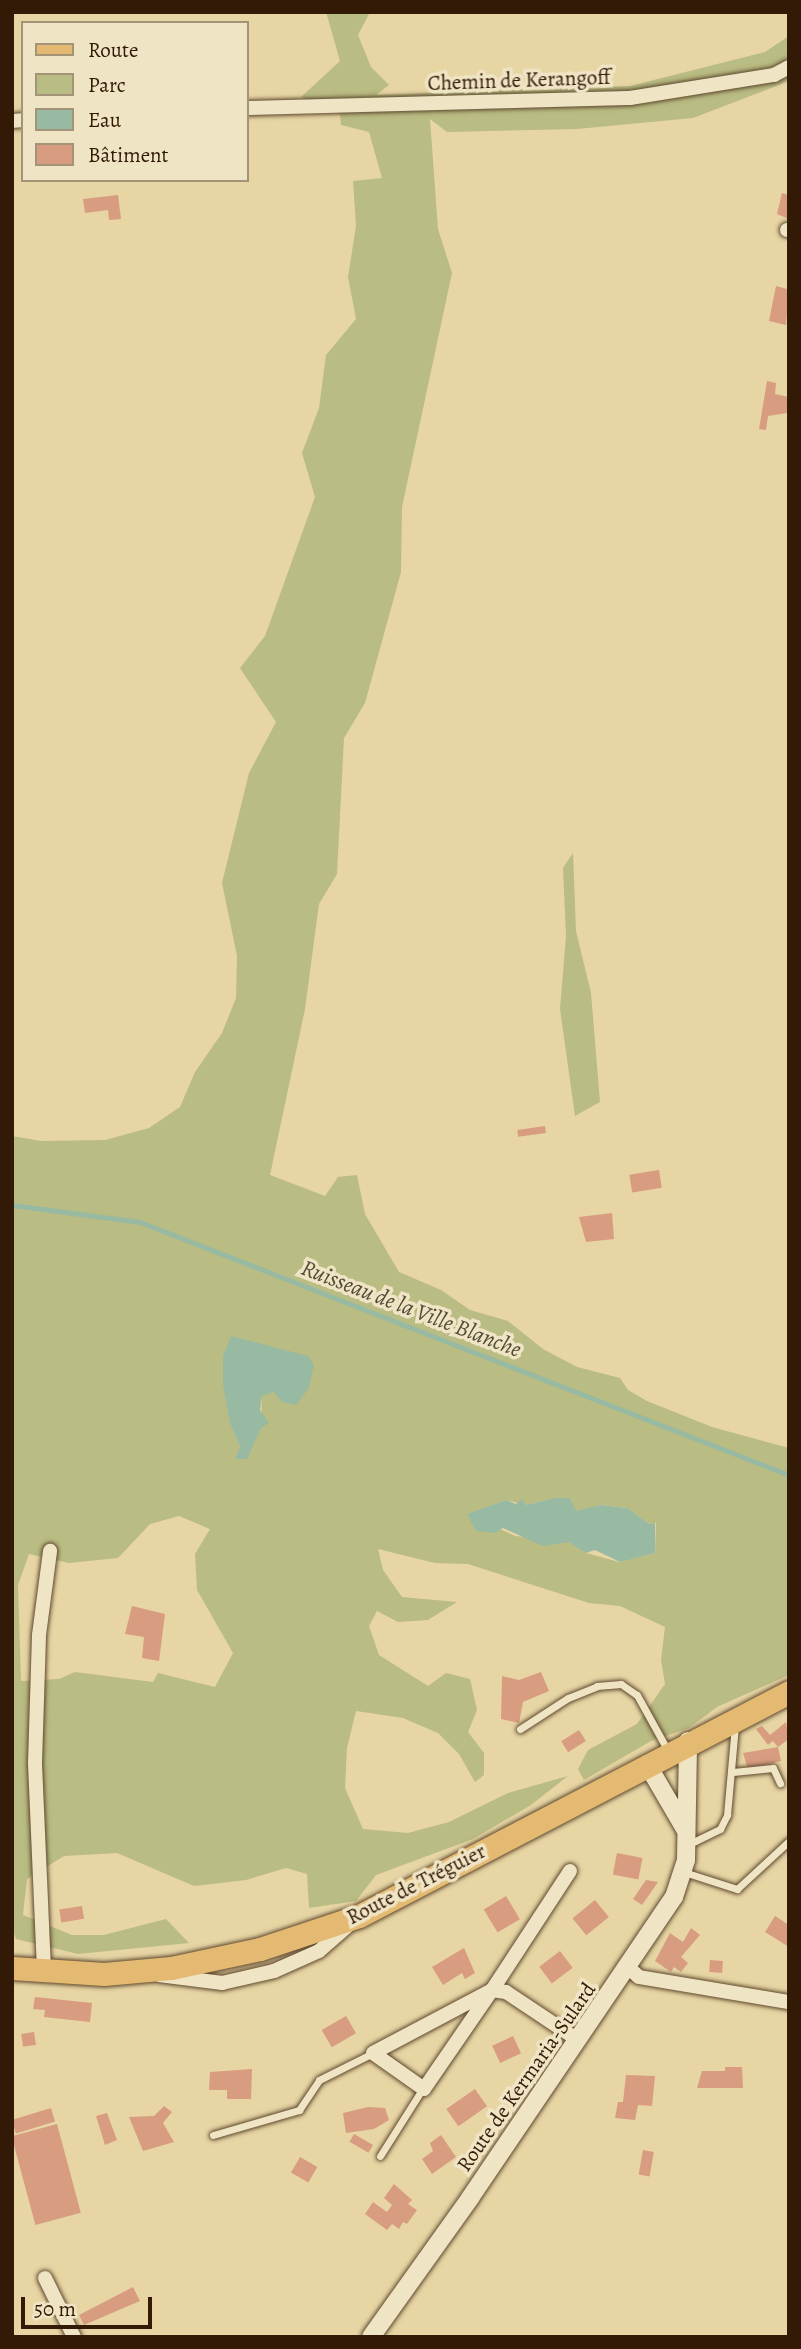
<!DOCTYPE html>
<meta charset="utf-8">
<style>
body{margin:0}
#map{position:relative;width:801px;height:2349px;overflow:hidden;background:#e7d5a4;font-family:Alegreya,serif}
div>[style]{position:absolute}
.green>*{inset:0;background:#b9bc83}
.water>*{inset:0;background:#98b9a2}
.stream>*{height:5px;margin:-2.5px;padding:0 2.5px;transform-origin:2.5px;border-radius:2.5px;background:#98b9a2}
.building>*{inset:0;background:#d89c80;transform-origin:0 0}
.roads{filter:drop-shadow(0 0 2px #5f492e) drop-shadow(0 0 2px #5f492e)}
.service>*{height:7px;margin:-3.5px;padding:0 3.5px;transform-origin:3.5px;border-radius:3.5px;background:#efe4c4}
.minor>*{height:14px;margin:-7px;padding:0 7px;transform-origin:7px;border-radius:7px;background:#efe4c4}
.tertiary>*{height:18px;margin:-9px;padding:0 9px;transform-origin:9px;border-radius:9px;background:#efe4c4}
.primary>*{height:23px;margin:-11.5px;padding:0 11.5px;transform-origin:11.5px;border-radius:11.5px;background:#e4ba72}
span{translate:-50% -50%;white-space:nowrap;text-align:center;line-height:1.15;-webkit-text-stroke:7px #efe4c4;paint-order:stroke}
.street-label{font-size:21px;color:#321a07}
.water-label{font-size:23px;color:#514a36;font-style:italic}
.frame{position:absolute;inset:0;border:14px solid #321a07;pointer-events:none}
.legend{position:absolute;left:21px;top:21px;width:228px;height:161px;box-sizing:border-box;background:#efe4c4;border:2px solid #a39378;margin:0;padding:9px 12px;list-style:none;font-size:21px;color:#321a07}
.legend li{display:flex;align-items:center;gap:14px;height:35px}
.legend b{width:35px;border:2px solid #a39378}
.scale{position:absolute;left:21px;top:2297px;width:131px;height:32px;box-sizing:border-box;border:4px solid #321a07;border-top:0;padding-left:9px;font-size:21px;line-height:24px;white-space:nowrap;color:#321a07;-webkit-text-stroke:5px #efe4c4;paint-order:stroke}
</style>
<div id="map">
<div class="green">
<div style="clip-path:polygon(evenodd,326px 12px,369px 14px,358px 35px,371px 67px,389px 85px,376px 95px,630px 86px,765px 52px,789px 36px,789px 81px,693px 118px,577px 129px,447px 132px,430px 119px,438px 229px,452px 273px,402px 507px,401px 572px,365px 703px,344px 738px,337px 874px,319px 904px,305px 1009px,270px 1175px,325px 1196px,338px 1177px,357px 1175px,365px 1214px,399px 1272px,441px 1290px,470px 1310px,508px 1321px,543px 1349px,577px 1367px,620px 1378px,628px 1390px,647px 1401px,712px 1427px,789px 1448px,789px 1675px,717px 1707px,689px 1728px,651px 1741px,584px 1780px,578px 1769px,588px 1750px,637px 1724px,665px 1684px,661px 1660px,665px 1627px,620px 1606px,589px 1603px,468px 1564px,435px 1563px,378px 1549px,383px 1570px,402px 1597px,457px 1602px,428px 1620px,398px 1622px,377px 1611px,369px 1626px,379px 1655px,428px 1686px,446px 1673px,470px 1679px,477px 1710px,468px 1732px,484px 1753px,484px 1775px,475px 1782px,459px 1754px,438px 1733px,403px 1718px,356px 1711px,347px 1748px,345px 1788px,363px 1829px,408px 1833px,449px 1822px,508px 1793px,568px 1776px,531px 1805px,473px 1839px,376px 1875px,356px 1901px,309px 1908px,307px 1874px,286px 1868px,246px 1880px,194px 1886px,117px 1853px,64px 1856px,27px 1879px,23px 1915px,72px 1935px,104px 1935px,166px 1919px,189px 1943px,78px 1954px,16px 1939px,12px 1928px,12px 1136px,41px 1141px,105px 1140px,149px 1128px,180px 1107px,195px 1072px,222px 1033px,236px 998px,237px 956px,222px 883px,249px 773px,276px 722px,240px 668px,265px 636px,315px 497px,302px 453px,319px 408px,326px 355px,356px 319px,348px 277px,356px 226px,353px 181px,382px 178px,369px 132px,341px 125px,340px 114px,301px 97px,340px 61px,326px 12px,231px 1336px,247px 1342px,274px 1392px,262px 1395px,261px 1428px,246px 1459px,236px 1459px,240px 1447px,230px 1422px,231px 1336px,326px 12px,554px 1498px,570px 1498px,575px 1512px,600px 1505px,628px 1508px,649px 1524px,656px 1523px,655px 1553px,619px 1562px,586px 1553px,569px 1541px,515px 1536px,468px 1514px,506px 1500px,526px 1505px,554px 1498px,326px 12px,179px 1516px,210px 1529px,195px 1554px,197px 1590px,233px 1653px,215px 1687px,158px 1673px,153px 1682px,75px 1672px,59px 1679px,21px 1681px,18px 1585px,29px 1554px,69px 1563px,118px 1558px,150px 1524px,179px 1516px)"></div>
<div style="clip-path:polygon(573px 853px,576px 931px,591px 993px,600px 1102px,575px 1116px,560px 1009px,566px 936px,563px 868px)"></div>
</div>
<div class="water">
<div style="clip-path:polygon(231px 1336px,308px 1356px,314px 1365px,309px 1388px,296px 1405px,282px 1402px,274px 1392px,262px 1396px,260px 1410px,269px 1423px,261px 1428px,247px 1459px,235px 1459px,240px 1447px,230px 1423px,223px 1385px,223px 1356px)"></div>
<div style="clip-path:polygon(554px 1498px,570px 1498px,576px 1511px,600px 1505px,628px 1508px,649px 1524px,655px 1523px,655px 1553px,620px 1562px,595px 1550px,586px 1553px,569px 1542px,543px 1546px,503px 1528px,495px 1533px,476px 1531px,467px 1514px,506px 1500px,516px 1504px,522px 1499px,526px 1505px)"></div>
</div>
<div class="stream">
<div style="left:12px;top:1205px;width:129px;rotate:7.6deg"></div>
<div style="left:140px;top:1222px;width:697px;rotate:21.3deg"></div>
</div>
<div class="building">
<div style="clip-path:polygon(782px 193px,789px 195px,789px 219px,777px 214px)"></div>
<div style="clip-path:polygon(118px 195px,121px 219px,109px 220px,108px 210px,85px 213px,83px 199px)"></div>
<div style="clip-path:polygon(776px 286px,787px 289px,789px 295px,786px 325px,769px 321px)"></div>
<div style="clip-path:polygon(767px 381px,776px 383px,775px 394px,789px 397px,789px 404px,787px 413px,768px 416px,766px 430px,759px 429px)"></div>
<div style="left:545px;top:1126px;width:7px;height:28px;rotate:82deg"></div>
<div style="left:659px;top:1170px;width:18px;height:30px;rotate:81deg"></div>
<div style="clip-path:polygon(612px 1213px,614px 1239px,586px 1242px,579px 1217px)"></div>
<div style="clip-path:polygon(132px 1606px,165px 1614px,159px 1661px,142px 1658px,144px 1637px,125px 1634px)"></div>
<div style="clip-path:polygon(541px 1672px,549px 1691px,523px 1702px,519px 1723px,501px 1719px,502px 1676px,519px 1680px)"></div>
<div style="clip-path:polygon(786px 1722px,789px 1739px,778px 1747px,781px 1761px,748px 1769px,743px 1753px,778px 1747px,773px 1741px,768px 1745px,756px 1729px,762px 1726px,770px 1735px)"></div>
<div style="left:579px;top:1730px;width:13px;height:21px;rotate:58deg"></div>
<div style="left:617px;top:1853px;width:26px;height:22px;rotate:11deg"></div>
<div style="clip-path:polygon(646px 1880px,658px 1882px,642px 1905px,633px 1899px)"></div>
<div style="left:506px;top:1896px;width:27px;height:26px;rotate:59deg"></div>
<div style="left:595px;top:1900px;width:22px;height:29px;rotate:51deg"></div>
<div style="left:82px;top:1906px;width:13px;height:23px;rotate:81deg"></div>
<div style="clip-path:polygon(775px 1916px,789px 1925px,789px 1947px,765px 1932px)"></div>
<div style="clip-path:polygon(691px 1928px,700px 1935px,681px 1957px,688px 1963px,681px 1972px,674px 1967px,671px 1972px,655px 1961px,670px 1933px,683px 1942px)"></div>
<div style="clip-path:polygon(464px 1948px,475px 1973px,465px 1979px,462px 1973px,443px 1985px,432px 1967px)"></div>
<div style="left:560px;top:1951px;width:21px;height:26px;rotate:53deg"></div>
<div style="left:710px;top:1960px;width:13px;height:12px;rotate:4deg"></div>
<div style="clip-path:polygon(35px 1997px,92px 2003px,90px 2022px,44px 2017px,45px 2010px,33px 2009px)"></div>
<div style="left:346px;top:2016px;width:20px;height:28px;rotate:60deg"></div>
<div style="left:34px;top:2032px;width:13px;height:13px;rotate:81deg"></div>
<div style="left:513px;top:2036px;width:19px;height:23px;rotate:65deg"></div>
<div style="clip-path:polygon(725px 2067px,742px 2067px,743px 2088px,697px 2088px,702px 2071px,725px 2071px)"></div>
<div style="clip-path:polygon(252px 2069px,251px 2099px,227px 2099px,227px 2090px,209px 2090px,210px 2072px)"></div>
<div style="clip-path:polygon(626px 2075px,655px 2076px,652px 2106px,638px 2105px,635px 2120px,615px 2118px,618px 2102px,623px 2102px)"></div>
<div style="left:475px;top:2089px;width:21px;height:35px;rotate:55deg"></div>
<div style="clip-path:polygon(164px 2106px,172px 2112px,163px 2123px,174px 2142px,143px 2151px,129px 2117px,154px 2116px)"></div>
<div style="clip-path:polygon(368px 2107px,385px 2108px,389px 2120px,374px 2129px,346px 2133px,343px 2113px)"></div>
<div style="left:51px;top:2108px;width:14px;height:41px;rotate:73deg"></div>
<div style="clip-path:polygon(107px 2113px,117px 2140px,105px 2145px,96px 2116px)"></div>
<div style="left:57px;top:2124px;width:92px;height:47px;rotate:75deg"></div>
<div style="left:354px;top:2134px;width:22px;height:9px;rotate:30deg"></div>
<div style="clip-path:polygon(441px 2135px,456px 2157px,432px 2174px,422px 2159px,433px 2151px,430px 2143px)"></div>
<div style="left:643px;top:2150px;width:11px;height:25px;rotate:10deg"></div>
<div style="left:300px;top:2157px;width:20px;height:18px;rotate:30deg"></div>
<div style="clip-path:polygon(394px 2184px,412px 2200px,408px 2204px,417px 2210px,407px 2224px,403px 2222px,399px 2229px,392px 2224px,387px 2230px,365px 2214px,373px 2202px,387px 2212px,392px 2205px,384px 2198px)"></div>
<div style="clip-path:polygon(133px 2287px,140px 2301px,84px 2325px,79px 2315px)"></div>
</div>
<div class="roads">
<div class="service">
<div style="left:520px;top:1729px;width:57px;rotate:-32.9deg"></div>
<div style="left:568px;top:1698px;width:31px;rotate:-22deg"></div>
<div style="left:597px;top:1686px;width:24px;rotate:-5deg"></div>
<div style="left:621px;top:1684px;width:19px;rotate:35deg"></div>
<div style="left:637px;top:1695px;width:64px;rotate:61deg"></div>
<div style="left:733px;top:1772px;width:40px;rotate:-5.7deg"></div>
<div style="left:773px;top:1768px;width:17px;rotate:65deg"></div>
<div style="left:687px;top:1845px;width:37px;rotate:-26deg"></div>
<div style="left:720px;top:1829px;width:16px;rotate:-63deg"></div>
<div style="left:727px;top:1815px;width:89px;rotate:-84.9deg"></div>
<div style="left:684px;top:1872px;width:56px;rotate:17.8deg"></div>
<div style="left:737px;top:1889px;width:71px;rotate:-42.7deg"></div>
<div style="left:213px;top:2135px;width:90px;rotate:-16.2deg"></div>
<div style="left:299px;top:2110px;width:36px;rotate:-56deg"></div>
<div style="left:319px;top:2080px;width:60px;rotate:-26.6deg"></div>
<div style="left:380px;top:2156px;width:80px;rotate:-57.7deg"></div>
</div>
<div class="minor">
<div style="left:247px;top:108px;width:383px;rotate:-1.5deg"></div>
<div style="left:630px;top:98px;width:146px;rotate:-9.1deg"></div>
<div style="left:774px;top:75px;width:17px;rotate:-28deg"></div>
<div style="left:12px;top:121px;width:11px;rotate:-5deg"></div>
<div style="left:787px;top:230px;width:2px"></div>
<div style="left:570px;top:1871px;width:142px;rotate:123.2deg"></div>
<div style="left:492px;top:1990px;width:120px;rotate:124.5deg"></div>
<div style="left:424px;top:2089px;width:62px;rotate:-144.8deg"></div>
<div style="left:373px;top:2053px;width:135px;rotate:-27.9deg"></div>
<div style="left:492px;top:1990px;width:14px;rotate:8deg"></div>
<div style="left:506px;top:1992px;width:87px;rotate:33.7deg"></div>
<div style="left:629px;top:1968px;width:13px;rotate:42deg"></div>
<div style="left:639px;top:1977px;width:152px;rotate:9.5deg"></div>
<div style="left:44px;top:1970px;width:207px;rotate:-92.5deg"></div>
<div style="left:35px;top:1763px;width:128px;rotate:-88.2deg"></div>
<div style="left:39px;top:1635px;width:85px;rotate:-82.5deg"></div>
<div style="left:159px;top:1975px;width:64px;rotate:7.2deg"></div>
<div style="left:222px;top:1983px;width:53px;rotate:-13deg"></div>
<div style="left:274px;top:1971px;width:49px;rotate:-24deg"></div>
<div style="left:319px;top:1951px;width:41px;rotate:-41.1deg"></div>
<div style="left:45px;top:2278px;width:66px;rotate:63.8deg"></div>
</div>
<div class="tertiary">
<div style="left:647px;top:1764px;width:75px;rotate:59.7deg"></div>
<div style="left:371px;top:2337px;width:171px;rotate:-54.5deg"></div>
<div style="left:470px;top:2198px;width:364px;rotate:-55.9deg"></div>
<div style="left:674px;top:1897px;width:39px;rotate:-72deg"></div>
<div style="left:686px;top:1860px;width:119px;rotate:-89deg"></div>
</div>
<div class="primary">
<div style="left:12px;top:1968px;width:92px;rotate:3.7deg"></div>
<div style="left:104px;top:1974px;width:67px;rotate:-5.1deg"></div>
<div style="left:171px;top:1968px;width:91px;rotate:-12.1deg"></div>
<div style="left:260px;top:1949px;width:104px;rotate:-18.4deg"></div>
<div style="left:359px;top:1916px;width:485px;rotate:-27.5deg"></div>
</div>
</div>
<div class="street-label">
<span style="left:519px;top:80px;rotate:-2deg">Chemin de Kerangoff</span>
<span style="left:416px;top:1884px;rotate:-27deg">Route de Tréguier</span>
<span style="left:526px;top:2077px;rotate:-55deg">Route de Kermaria-Sulard</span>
</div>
<div class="water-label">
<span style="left:411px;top:1309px;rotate:21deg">Ruisseau de la Ville Blanche</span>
</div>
<div class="frame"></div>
<ul class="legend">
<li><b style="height:9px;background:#e4ba72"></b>Route</li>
<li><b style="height:19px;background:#b9bc83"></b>Parc</li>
<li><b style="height:19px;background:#98b9a2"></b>Eau</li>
<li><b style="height:19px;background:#d89c80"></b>Bâtiment</li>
</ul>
<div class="scale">50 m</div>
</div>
